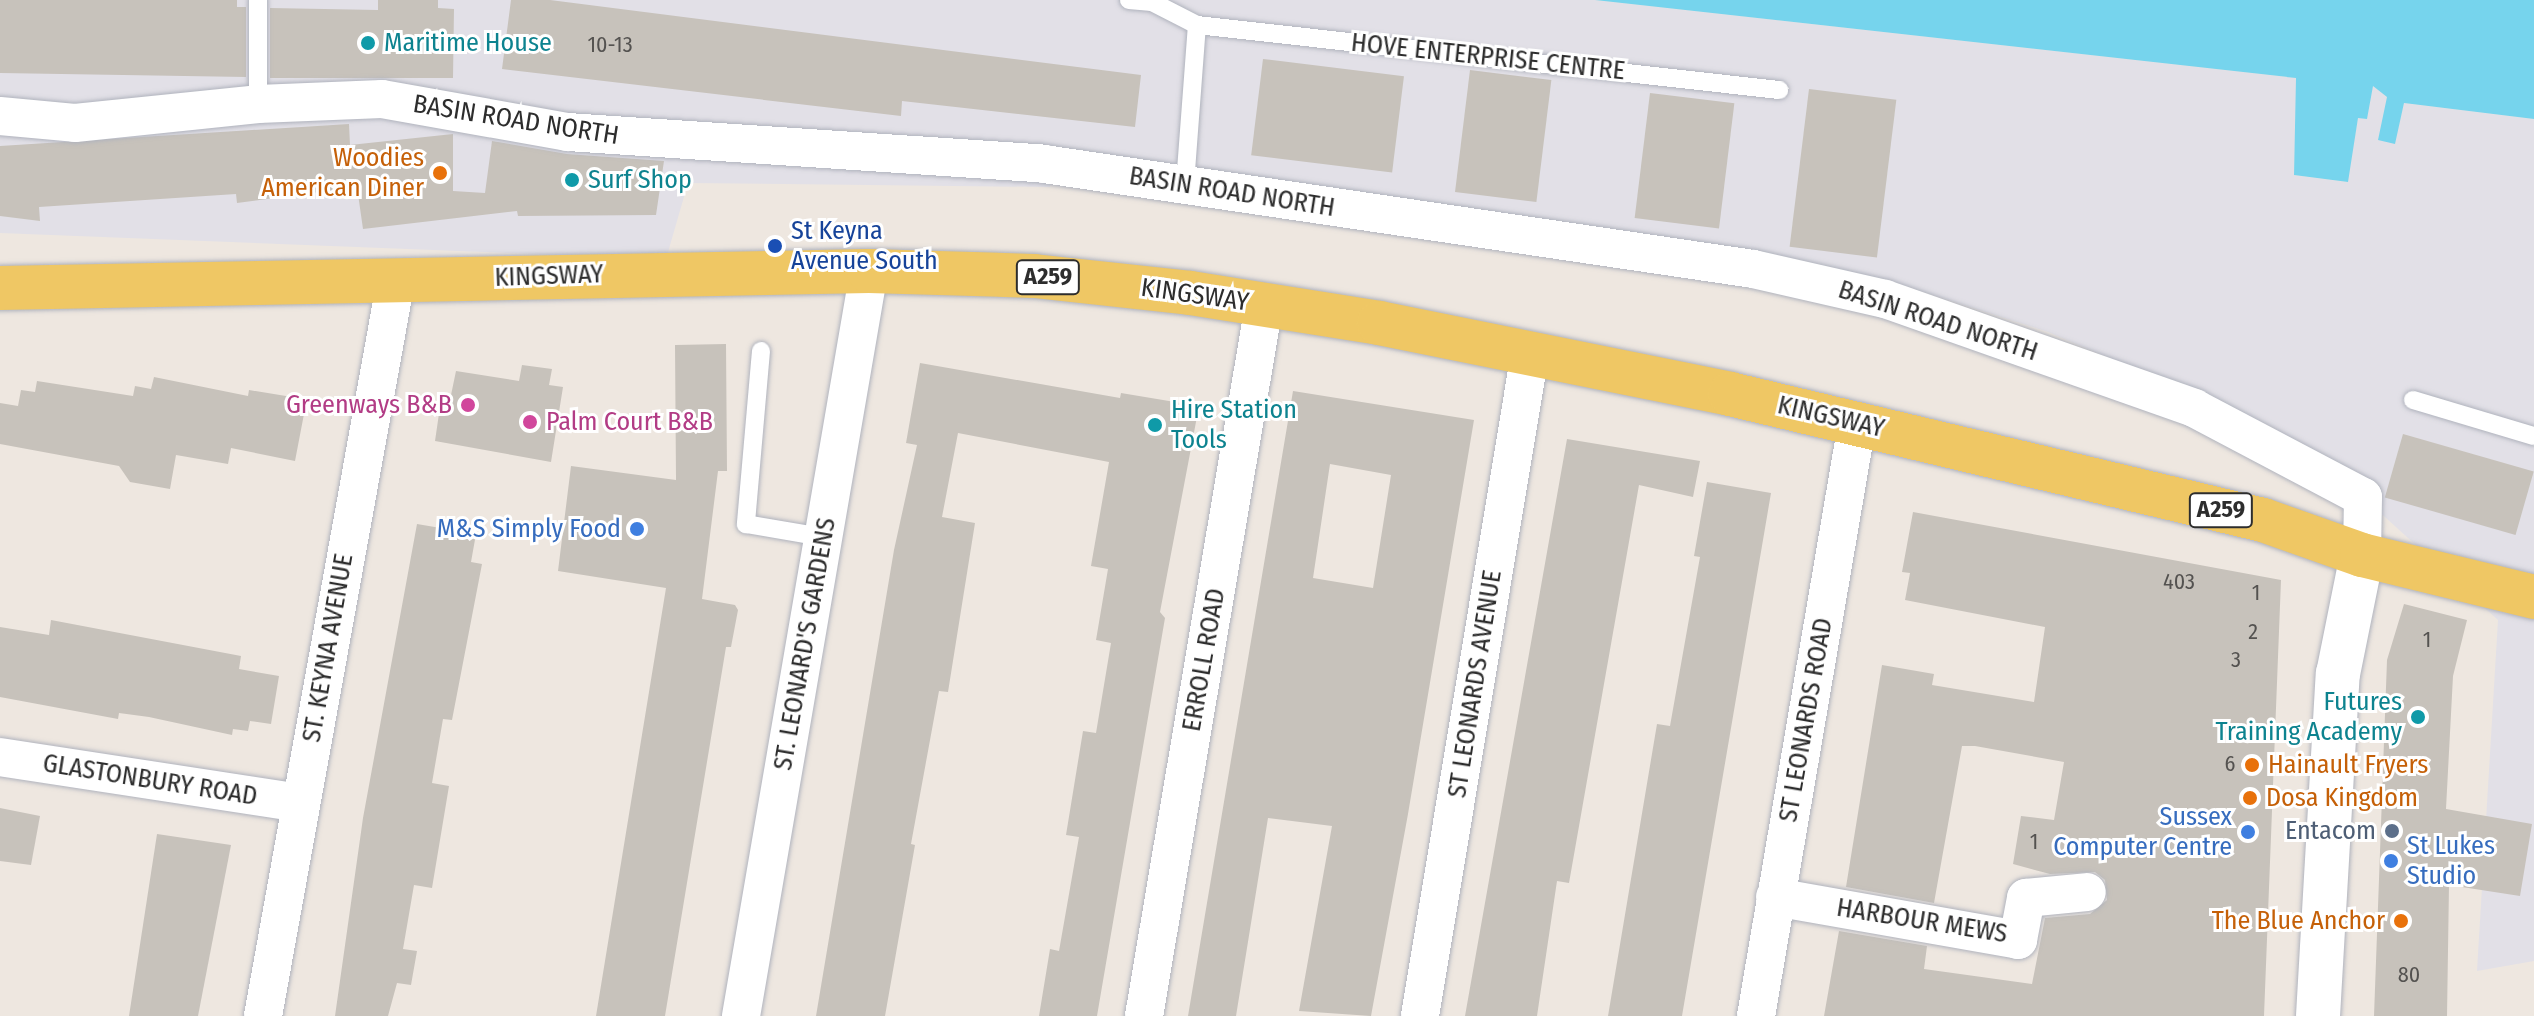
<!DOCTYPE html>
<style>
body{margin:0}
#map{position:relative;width:2534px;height:1016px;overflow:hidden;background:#eee7e0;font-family:"Fira Sans Condensed",sans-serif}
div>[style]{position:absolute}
.industrial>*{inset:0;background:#e2e0e7}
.water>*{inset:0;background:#76d4ed}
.building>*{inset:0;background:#c7c2bb;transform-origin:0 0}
.roads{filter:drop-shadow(0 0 2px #b0b3bd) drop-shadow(0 0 2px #b0b3bd)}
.lane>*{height:18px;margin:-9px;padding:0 9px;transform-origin:9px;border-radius:9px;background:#fff}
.street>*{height:38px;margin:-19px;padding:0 19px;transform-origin:19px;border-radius:19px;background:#fff}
.secondary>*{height:44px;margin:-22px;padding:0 22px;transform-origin:22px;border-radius:22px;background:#fff}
.primary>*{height:44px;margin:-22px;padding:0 22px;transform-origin:22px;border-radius:22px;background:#efc764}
.dots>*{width:22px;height:22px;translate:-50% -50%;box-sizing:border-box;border:4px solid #fff;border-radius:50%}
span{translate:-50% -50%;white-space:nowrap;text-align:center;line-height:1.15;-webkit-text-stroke:6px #fff;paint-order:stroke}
.number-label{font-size:22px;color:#545250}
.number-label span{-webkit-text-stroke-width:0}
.shield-label span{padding:2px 6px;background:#fff;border:2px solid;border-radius:6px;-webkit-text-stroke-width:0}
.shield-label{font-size:24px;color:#2d2d2d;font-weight:700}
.culture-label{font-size:26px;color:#0d838f}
.left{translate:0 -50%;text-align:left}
.right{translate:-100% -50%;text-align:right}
.street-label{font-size:26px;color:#2d2d2d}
.food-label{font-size:26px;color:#c56008}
.transit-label{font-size:26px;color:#164399}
.hotel-label{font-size:26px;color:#b23c85}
.shop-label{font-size:26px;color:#366cbe}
.service-label{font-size:26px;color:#4e5e75}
</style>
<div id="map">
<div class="industrial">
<div style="clip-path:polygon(0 0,1595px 0,2297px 78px,2294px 175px,2347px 182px,2358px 118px,2372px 85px,2387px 97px,2394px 144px,2404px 103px,2534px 119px,2534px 961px,2477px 971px,2498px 620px,2363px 497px,2272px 427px,2048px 332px,1883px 279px,1054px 152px,1050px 187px,688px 183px,666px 259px,0 233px)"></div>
</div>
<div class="water">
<div style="clip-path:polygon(1595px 0,2534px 0,2534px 119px,2404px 103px,2395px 144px,2378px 140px,2387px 97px,2373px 86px,2367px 119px,2358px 118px,2348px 182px,2294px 175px,2296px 78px)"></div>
</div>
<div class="building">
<div style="clip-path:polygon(0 0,237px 0,237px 7px,246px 7px,246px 77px,0 73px)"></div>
<div style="clip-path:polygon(378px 0,438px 0,438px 8px,454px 9px,453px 78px,270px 78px,270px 8px,378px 10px)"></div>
<div style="clip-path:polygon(511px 0,550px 0,1141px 75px,1135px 127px,902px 101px,901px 116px,502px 69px)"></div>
<div style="left:1263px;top:59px;width:142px;height:97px;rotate:7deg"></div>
<div style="left:1470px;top:70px;width:82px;height:123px;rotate:7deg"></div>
<div style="left:1809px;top:89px;width:88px;height:159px;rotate:7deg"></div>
<div style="left:1650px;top:93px;width:85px;height:126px;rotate:7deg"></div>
<div style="clip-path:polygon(349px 124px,350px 145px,453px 134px,453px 191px,485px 193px,492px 141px,567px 154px,664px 161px,656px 215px,518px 216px,517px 211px,363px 229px,357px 187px,237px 203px,236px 194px,39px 207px,40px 221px,0 216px,0 146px)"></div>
<div style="clip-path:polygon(726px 344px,727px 471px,718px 471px,702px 599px,735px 605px,738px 610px,731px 647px,726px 647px,665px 1016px,596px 1016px,666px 588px,558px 571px,571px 466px,676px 480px,675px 345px)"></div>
<div style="clip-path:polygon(920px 363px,1120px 398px,1121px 393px,1199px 406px,1160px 612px,1165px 618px,1097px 1016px,1039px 1016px,1050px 949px,1059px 951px,1079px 837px,1066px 835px,1083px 731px,1096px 733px,1111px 643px,1096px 640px,1108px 569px,1091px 566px,1109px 462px,958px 433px,942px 517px,975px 523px,948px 692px,939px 691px,911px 844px,915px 845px,885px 1016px,816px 1016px,894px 550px,917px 445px,906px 443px)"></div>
<div style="clip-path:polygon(522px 365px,552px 369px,549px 385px,563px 387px,551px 462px,435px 441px,442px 393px,451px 395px,456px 371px,519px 381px)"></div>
<div style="clip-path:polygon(154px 377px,248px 396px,249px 390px,292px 397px,290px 411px,304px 414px,295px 461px,231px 448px,228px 464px,176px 455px,170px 489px,130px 482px,119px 466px,0 444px,0 403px,18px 406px,21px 390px,35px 392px,37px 381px,133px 396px,135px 386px,151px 389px)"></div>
<div style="clip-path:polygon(evenodd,1293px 391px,1474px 420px,1408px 814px,1371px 1016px,1299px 1011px,1332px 826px,1268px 818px,1236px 1016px,1188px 1016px,1293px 391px,1330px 464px,1391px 475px,1373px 588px,1313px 578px,1330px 464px)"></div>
<div style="left:2403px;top:434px;width:136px;height:66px;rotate:16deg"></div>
<div style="clip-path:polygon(1567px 439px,1700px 461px,1693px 497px,1639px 485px,1569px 883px,1557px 881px,1537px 1016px,1465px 1016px)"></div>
<div style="clip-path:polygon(1707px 482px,1771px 493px,1682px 1016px,1608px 1016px,1657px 724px,1670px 726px,1700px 557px,1694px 556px)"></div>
<div style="clip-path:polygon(1913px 512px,2281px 580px,2264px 1016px,1824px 1016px,1839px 931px,1927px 946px,1924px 969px,2032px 984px,2045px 918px,2090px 914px,2107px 900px,2105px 880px,2095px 872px,2050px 874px,2013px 864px,2021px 816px,2054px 820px,2064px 762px,1975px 746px,1962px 746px,1934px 903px,1846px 887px,1882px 665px,1934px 674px,1932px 685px,2034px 702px,2045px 627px,1905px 600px,1910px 573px,1902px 572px)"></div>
<div style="clip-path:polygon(417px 524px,476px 534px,471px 562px,482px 564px,452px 720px,443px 719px,432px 783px,449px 786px,432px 888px,414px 885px,403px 949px,417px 951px,411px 985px,397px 983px,388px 1016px,335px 1016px,363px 818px)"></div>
<div style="clip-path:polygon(2404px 604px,2467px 620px,2453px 676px,2446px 809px,2532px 824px,2520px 896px,2449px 885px,2447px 1016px,2374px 1016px,2387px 660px)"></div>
<div style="clip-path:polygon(51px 620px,241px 656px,239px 669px,279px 676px,271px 724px,250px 721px,248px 731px,233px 729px,232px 735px,149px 717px,119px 713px,118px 719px,0 697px,0 627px,49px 635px)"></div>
<div style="clip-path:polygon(0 808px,40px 816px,31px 865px,0 861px)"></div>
<div style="clip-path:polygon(157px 834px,231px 845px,198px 1016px,129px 1016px)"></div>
</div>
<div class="roads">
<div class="lane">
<div style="left:1129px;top:0;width:23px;rotate:5deg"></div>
<div style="left:1152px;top:2px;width:51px;rotate:27.1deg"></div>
<div style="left:258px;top:104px;width:104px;rotate:-90deg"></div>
<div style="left:1185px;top:184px;width:159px;rotate:-85.7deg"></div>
<div style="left:1197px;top:25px;width:586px;rotate:6.37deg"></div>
<div style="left:761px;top:351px;width:174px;rotate:95deg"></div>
<div style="left:746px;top:524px;width:78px;rotate:9.6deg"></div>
<div style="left:2413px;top:400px;width:126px;rotate:16.6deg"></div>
</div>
<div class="street">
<div style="left:0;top:116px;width:75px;rotate:5.3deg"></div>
<div style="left:75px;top:123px;width:184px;rotate:-5.9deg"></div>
<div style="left:258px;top:104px;width:124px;rotate:-2.3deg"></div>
<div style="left:382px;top:99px;width:189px;rotate:10.1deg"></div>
<div style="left:568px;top:132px;width:477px;rotate:3.8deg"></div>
<div style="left:1044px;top:164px;width:717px;rotate:8.42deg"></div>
<div style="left:1753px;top:269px;width:135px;rotate:12.8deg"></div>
<div style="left:1885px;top:299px;width:328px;rotate:19.4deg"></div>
<div style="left:2194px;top:408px;width:191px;rotate:27.8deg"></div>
<div style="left:2363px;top:497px;width:58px;rotate:91deg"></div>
<div style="left:0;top:757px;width:303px;rotate:8.7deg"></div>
<div style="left:1775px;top:897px;width:247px;rotate:10deg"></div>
<div style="left:2018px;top:940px;width:43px;rotate:-79.2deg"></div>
<div style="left:2026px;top:898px;width:61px;rotate:-5.6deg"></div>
<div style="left:263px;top:1016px;width:748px;rotate:-79.76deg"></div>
<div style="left:741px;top:1016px;width:756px;rotate:-80.25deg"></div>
<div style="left:1144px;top:1016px;width:721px;rotate:-80.42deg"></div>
<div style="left:1420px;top:1016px;width:672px;rotate:-80.58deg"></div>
<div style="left:1756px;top:1016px;width:601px;rotate:-80.32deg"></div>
</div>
<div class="secondary">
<div style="left:2318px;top:1016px;width:343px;rotate:-86.7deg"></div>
<div style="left:2338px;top:674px;width:121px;rotate:-78.6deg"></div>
</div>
<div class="primary">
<div style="left:0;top:288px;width:869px;rotate:-1.12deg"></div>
<div style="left:869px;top:271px;width:165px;rotate:1.7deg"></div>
<div style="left:1034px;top:276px;width:157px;rotate:6.2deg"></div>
<div style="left:1190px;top:293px;width:191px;rotate:9deg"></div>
<div style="left:1379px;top:323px;width:358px;rotate:11.4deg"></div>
<div style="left:1730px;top:394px;width:548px;rotate:13.3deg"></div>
<div style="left:2263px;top:520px;width:105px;rotate:19.5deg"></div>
<div style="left:2362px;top:555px;width:177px;rotate:13.7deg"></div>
</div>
</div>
<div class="dots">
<div style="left:368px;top:43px;background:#0f9aa8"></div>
<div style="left:440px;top:173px;background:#e8710a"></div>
<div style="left:572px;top:180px;background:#0f9aa8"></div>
<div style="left:775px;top:246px;background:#1a4fb4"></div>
<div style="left:468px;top:405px;background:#d1479c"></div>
<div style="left:530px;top:422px;background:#d1479c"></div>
<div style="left:1155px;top:425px;background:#0f9aa8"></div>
<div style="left:637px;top:529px;background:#3f7fe0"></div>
<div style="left:2418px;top:717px;background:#0f9aa8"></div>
<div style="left:2252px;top:765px;background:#e8710a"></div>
<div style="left:2250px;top:798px;background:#e8710a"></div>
<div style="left:2392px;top:831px;background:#5c6f8a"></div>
<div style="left:2248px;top:832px;background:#3f7fe0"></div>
<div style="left:2391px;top:861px;background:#3f7fe0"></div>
<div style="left:2401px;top:921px;background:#e8710a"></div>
</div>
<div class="number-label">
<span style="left:610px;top:45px">10-13</span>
<span style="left:2179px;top:582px">403</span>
<span style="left:2256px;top:593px">1</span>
<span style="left:2253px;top:632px">2</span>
<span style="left:2427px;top:640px">1</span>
<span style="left:2236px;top:660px">3</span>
<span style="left:2230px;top:764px">6</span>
<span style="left:2034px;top:842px">1</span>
<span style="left:2409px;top:975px">80</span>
</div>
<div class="shield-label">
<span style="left:1048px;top:277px">A259</span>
<span style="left:2221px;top:510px">A259</span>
</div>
<div class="culture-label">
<span class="left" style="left:384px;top:43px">Maritime House</span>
<span class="left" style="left:588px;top:180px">Surf Shop</span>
<span class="left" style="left:1171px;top:425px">Hire Station<br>Tools</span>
<span class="right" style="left:2402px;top:717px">Futures<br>Training Academy</span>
</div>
<div class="street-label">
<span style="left:1488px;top:57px;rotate:6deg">HOVE ENTERPRISE CENTRE</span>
<span style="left:516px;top:120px;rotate:9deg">BASIN ROAD NORTH</span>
<span style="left:1232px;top:192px;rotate:9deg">BASIN ROAD NORTH</span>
<span style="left:549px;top:276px;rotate:-2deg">KINGSWAY</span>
<span style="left:1195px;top:295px;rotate:8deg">KINGSWAY</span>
<span style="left:1938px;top:321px;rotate:18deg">BASIN ROAD NORTH</span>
<span style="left:1831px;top:417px;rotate:13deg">KINGSWAY</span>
<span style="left:805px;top:644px;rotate:-80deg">ST. LEONARD'S GARDENS</span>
<span style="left:328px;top:648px;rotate:-80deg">ST. KEYNA AVENUE</span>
<span style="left:1204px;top:660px;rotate:-80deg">ERROLL ROAD</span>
<span style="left:1475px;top:684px;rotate:-81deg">ST LEONARDS AVENUE</span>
<span style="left:1806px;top:720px;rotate:-80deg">ST LEONARDS ROAD</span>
<span style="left:150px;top:780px;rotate:9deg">GLASTONBURY ROAD</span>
<span style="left:1922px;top:921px;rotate:9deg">HARBOUR MEWS</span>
</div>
<div class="food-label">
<span class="right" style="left:424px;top:173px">Woodies<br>American Diner</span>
<span class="left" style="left:2268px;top:765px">Hainault Fryers</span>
<span class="left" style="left:2266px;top:798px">Dosa Kingdom</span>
<span class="right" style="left:2385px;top:921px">The Blue Anchor</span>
</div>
<div class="transit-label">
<span class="left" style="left:791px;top:246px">St Keyna<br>Avenue South</span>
</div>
<div class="hotel-label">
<span class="right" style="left:452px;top:405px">Greenways B&amp;B</span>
<span class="left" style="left:546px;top:422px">Palm Court B&amp;B</span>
</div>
<div class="shop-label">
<span class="right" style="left:621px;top:529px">M&amp;S Simply Food</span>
<span class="right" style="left:2232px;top:832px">Sussex<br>Computer Centre</span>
<span class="left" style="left:2407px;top:861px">St Lukes<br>Studio</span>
</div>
<div class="service-label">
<span class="right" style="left:2376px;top:831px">Entacom</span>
</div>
</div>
